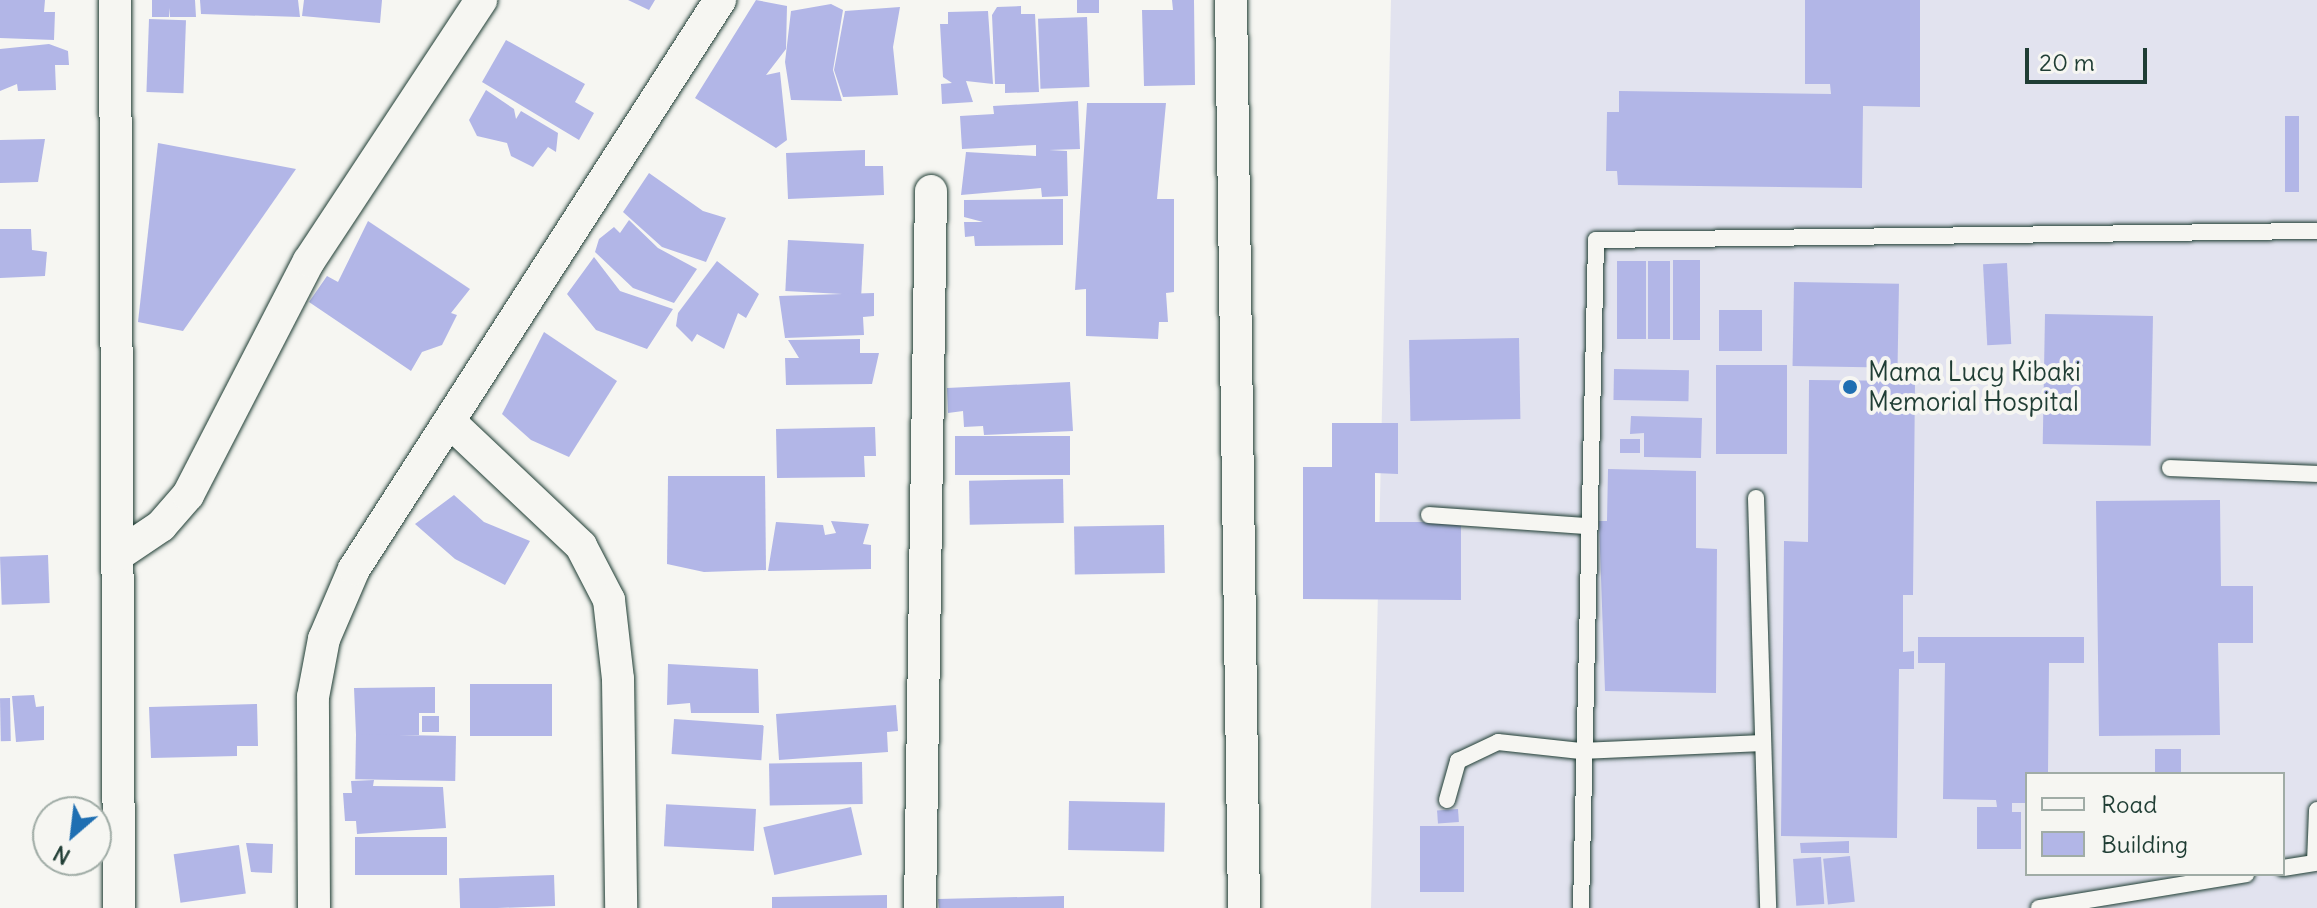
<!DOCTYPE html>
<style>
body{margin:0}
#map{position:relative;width:2317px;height:908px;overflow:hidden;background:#f6f6f2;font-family:Delius,sans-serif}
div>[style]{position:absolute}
.built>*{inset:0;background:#e2e3ef}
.building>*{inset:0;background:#b2b6e7;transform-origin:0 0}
.roads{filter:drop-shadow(0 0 2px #1f3d34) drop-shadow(0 0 2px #1f3d34)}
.service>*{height:16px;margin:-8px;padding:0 8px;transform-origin:8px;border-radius:8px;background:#f6f6f2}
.minor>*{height:32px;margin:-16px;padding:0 16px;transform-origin:16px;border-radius:16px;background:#f6f6f2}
.dots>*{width:22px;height:22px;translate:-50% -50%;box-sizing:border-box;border:4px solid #f6f6f2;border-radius:50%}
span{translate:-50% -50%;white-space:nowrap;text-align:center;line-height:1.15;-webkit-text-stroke:8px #f6f6f2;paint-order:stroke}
.poi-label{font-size:26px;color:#1f3d34}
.left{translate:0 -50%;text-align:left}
.legend{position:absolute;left:2025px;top:772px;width:260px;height:104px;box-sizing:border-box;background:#f6f6f2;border:2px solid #a0aca6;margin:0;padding:10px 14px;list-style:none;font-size:24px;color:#1f3d34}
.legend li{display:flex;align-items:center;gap:16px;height:40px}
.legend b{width:40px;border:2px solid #a0aca6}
.north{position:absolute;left:32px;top:796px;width:80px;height:80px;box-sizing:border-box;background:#f6f6f2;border:2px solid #a0aca6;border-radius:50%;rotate:208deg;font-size:22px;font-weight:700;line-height:32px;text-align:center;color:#1f3d34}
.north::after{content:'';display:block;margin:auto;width:28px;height:36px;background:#1f6fb2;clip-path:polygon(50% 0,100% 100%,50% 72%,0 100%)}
.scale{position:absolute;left:2025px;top:48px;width:122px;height:36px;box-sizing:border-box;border:4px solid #1f3d34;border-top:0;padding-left:10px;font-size:24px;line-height:28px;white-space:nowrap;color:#1f3d34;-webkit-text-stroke:6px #f6f6f2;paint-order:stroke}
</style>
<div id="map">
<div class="built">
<div style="clip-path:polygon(evenodd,1391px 0,2317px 0,2317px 908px,1371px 908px,1391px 0,2027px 774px,2283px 774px,2283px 874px,2027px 874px,2027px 774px)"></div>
</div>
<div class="building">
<div style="clip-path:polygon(0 0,45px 0,44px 12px,55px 12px,54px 40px,0 38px)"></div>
<div style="clip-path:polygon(152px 0,195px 0,196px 17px,170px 17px,170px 8px,169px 17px,152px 17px)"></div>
<div style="clip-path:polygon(200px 0,298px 0,300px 17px,201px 14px)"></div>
<div style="clip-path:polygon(304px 0,382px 0,380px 23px,302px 16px)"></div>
<div style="clip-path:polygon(628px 0,655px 0,649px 10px)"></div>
<div style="clip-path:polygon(756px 0,787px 6px,786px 49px,766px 75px,780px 72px,787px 140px,776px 148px,695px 98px)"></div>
<div style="left:1077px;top:0;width:22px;height:13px"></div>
<div style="clip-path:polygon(1172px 0,1194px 0,1195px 85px,1144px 86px,1142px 10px,1173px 10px)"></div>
<div style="clip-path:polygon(1805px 0,1920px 0,1920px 107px,1863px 106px,1862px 188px,1618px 185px,1617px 171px,1606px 171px,1607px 112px,1619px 112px,1619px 91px,1831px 94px,1830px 84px,1805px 84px)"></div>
<div style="clip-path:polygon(831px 4px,843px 10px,833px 70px,842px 101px,791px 100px,785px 62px,791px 11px)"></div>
<div style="clip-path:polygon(1021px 6px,1021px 14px,1035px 14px,1039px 92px,1005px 93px,1005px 84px,995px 84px,992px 15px,997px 7px)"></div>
<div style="clip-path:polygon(900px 7px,893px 47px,898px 95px,843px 97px,834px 70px,845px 11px)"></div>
<div style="clip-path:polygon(988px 11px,993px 84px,966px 81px,973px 102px,942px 104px,941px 84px,952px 83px,943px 77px,940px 24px,948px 24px,948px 12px)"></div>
<div style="left:1087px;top:17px;width:70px;height:49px;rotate:88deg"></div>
<div style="left:149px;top:19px;width:37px;height:73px;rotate:2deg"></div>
<div style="clip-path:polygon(506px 40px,585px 84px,575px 102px,594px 113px,579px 140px,482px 82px)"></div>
<div style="clip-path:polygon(49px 44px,68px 51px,69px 65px,55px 65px,56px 90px,18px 91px,17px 84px,0 91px,0 49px)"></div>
<div style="clip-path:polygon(486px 90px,514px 109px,516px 119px,521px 111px,558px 133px,556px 152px,548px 147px,533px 167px,511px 156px,507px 143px,477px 136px,469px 120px)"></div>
<div style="clip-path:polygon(1078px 101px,1080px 149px,1049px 150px,1067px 151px,1068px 196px,1042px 197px,1041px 188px,961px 195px,966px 152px,1036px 156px,1036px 145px,962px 149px,960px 116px,994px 114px,993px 106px)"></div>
<div style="clip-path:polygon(1087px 103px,1166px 103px,1157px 199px,1174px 199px,1174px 292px,1166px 293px,1168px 322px,1159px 322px,1158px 339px,1086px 336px,1086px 289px,1075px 290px)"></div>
<div style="left:2285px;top:116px;width:14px;height:76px"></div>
<div style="clip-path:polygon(45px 139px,38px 182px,0 183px,0 140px)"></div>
<div style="clip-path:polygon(158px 143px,296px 169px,183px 331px,138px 322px)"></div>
<div style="clip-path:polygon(865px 150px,865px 166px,883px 166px,884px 195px,788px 199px,786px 153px)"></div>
<div style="clip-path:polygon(649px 173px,703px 211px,726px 218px,706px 262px,662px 247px,623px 212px)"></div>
<div style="clip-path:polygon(1063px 199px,1063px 245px,975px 246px,974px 236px,965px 237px,964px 222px,983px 222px,964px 217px,964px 200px)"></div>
<div style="clip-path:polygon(629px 220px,658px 248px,697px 269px,674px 303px,633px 288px,595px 252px,599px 239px,614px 227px,620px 233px)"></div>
<div style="clip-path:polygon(368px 221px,470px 289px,451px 313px,457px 315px,442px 345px,422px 352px,411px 371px,309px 302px,327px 276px,338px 282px)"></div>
<div style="clip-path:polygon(0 229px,31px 229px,32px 250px,47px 252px,45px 276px,0 278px)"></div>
<div style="left:788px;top:240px;width:76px;height:51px;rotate:3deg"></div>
<div style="clip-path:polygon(594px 257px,620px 291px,673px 309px,647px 349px,596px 330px,567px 294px)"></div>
<div style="left:1673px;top:260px;width:27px;height:80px"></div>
<div style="clip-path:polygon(717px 261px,759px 294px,746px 318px,738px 313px,724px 349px,697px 334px,692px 342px,676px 326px,678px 313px)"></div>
<div style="left:1617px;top:261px;width:29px;height:78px"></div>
<div style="left:1648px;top:261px;width:22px;height:78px"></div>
<div style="left:2007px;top:263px;width:81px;height:24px;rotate:87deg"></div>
<div style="left:1794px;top:282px;width:105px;height:84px;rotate:1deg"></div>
<div style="clip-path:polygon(874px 293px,874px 316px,863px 317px,864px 335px,785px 338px,779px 296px)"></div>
<div style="left:1762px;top:310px;width:41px;height:43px;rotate:90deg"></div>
<div style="left:2045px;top:314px;width:108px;height:130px;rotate:1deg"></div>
<div style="clip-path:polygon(544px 332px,617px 381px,569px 457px,531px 440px,502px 414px)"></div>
<div style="left:1519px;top:338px;width:81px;height:110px;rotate:89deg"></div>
<div style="clip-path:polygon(860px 339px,860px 353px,879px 353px,872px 384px,786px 385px,785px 358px,799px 358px,788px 340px)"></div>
<div style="left:1716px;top:365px;width:71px;height:89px"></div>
<div style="left:1614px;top:369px;width:75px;height:31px;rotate:1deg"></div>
<div style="clip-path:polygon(1809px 380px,1915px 381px,1913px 595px,1903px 595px,1903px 652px,1914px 651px,1914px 669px,1899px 669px,1897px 838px,1781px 836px,1784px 541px,1808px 542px)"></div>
<div style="clip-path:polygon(1070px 382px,1073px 431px,984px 435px,983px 426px,964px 427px,963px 411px,948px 413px,947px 388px)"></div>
<div style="clip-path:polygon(1631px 416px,1702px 418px,1701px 458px,1644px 457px,1644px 433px,1630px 434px)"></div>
<div style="clip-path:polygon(1332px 423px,1398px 423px,1398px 474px,1375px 473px,1375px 522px,1461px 522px,1461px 600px,1303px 599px,1303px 467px,1332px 467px)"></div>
<div style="clip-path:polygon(875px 427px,876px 456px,864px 456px,865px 477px,777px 478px,776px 429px)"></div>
<div style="left:955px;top:436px;width:115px;height:39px"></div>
<div style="left:1640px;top:439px;width:14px;height:20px;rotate:90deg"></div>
<div style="clip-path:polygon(1608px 469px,1696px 471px,1696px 548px,1717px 549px,1716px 693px,1605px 691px,1599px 521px,1607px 521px)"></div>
<div style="clip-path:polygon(668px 476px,765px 476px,766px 570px,704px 572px,667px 564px)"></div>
<div style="left:1063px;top:479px;width:44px;height:94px;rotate:89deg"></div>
<div style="clip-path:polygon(454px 495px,484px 522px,530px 541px,505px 585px,455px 559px,415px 524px)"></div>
<div style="clip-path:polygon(2220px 500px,2221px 586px,2253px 586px,2253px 643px,2218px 643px,2220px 735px,2099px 736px,2096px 501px)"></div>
<div style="clip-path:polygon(831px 521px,869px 524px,863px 544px,871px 545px,871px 569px,768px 571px,776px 522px,823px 525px,825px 535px,836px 533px)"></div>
<div style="left:1164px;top:525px;width:48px;height:90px;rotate:89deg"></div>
<div style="left:48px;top:555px;width:48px;height:48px;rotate:88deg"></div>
<div style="clip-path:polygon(1918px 637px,2084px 637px,2084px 663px,2049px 663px,2048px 774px,2027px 774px,2027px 803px,2012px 803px,2012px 812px,2021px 812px,2021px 849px,1977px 849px,1977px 807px,1997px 807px,1996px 800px,1943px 799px,1945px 663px,1918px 663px)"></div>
<div style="clip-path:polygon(668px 664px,758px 669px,759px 713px,691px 713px,690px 703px,667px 705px)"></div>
<div style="left:470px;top:684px;width:82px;height:52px"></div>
<div style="clip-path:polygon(435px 687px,435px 713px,419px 713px,419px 735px,356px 735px,354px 688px)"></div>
<div style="clip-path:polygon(34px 695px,36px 707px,44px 706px,44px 740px,16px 742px,12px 696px)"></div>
<div style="left:10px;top:698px;width:43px;height:10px;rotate:89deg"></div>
<div style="clip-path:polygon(257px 704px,258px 746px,237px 746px,237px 756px,151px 758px,149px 707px)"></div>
<div style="clip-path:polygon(896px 705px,898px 731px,887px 732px,888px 752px,779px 760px,776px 714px)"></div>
<div style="left:422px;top:716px;width:17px;height:16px"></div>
<div style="left:674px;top:719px;width:90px;height:35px;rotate:4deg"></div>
<div style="left:456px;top:736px;width:45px;height:100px;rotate:91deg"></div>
<div style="left:2155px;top:749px;width:26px;height:25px"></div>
<div style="left:862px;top:762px;width:42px;height:93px;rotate:89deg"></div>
<div style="clip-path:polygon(374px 780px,373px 786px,443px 787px,446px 828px,357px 834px,356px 821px,345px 821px,343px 793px,352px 793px,351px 781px)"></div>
<div style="left:1069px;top:801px;width:96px;height:49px;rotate:1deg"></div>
<div style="left:851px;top:807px;width:49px;height:90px;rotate:77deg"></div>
<div style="left:756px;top:809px;width:42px;height:90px;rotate:93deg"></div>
<div style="left:1458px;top:809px;width:13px;height:21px;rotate:86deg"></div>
<div style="left:1420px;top:826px;width:44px;height:66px"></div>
<div style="left:447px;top:837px;width:38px;height:92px;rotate:90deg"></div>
<div style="clip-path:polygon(1849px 841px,1849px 853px,1801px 853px,1800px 843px)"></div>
<div style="clip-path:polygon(246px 843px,273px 844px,272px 873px,251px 872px)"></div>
<div style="left:239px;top:845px;width:49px;height:66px;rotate:82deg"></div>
<div style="left:1850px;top:856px;width:46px;height:27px;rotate:84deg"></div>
<div style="left:1821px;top:857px;width:47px;height:28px;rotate:86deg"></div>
<div style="left:554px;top:875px;width:31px;height:95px;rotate:88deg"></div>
<div style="clip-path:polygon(887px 895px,887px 908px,772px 908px,772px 897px)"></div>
<div style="clip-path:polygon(1064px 896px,1064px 908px,939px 908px,938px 899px)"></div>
</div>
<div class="roads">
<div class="service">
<div style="left:2170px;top:468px;width:147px;rotate:2.3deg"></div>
<div style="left:1756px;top:498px;width:410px;rotate:88.3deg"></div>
<div style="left:1429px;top:515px;width:156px;rotate:4deg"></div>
<div style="left:1447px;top:800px;width:41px;rotate:-74.2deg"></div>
<div style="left:1458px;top:761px;width:44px;rotate:-25.4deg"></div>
<div style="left:1498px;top:742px;width:83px;rotate:6.2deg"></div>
<div style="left:1581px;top:751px;width:182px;rotate:-2.5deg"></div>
<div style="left:2283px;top:868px;width:32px;rotate:-9deg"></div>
<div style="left:2315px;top:863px;width:53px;rotate:-87.8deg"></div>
<div style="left:1581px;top:908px;width:668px;rotate:-88.71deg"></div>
<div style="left:1596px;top:240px;width:721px;rotate:-0.72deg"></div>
<div style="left:2039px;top:908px;width:210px;rotate:-9.3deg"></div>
</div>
<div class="minor">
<div style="left:115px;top:0;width:908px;rotate:89.75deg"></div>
<div style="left:1231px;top:0;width:908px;rotate:89.18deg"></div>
<div style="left:451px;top:423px;width:179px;rotate:43.4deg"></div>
<div style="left:581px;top:546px;width:61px;rotate:62.6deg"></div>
<div style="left:609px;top:600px;width:80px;rotate:83.5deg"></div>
<div style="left:618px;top:679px;width:229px;rotate:89.2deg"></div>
<div style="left:118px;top:555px;width:52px;rotate:-34deg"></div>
<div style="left:161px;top:526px;width:41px;rotate:-48.9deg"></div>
<div style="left:188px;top:495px;width:263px;rotate:-62.7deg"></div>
<div style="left:309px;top:261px;width:313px;rotate:-56.6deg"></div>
<div style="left:314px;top:908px;width:211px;rotate:-90.3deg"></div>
<div style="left:313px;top:697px;width:59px;rotate:-79.3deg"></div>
<div style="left:324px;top:639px;width:76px;rotate:-66.8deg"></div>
<div style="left:354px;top:569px;width:677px;rotate:-57.25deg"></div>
<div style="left:920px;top:908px;width:717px;rotate:-89.12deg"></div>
</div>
</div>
<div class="dots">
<div style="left:1850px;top:387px;background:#1f6fb2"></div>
</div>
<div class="poi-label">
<span class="left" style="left:1868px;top:387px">Mama Lucy Kibaki<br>Memorial Hospital</span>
</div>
<ul class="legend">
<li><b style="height:10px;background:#f6f6f2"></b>Road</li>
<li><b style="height:22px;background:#b2b6e7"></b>Building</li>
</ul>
<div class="north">N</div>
<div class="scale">20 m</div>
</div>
